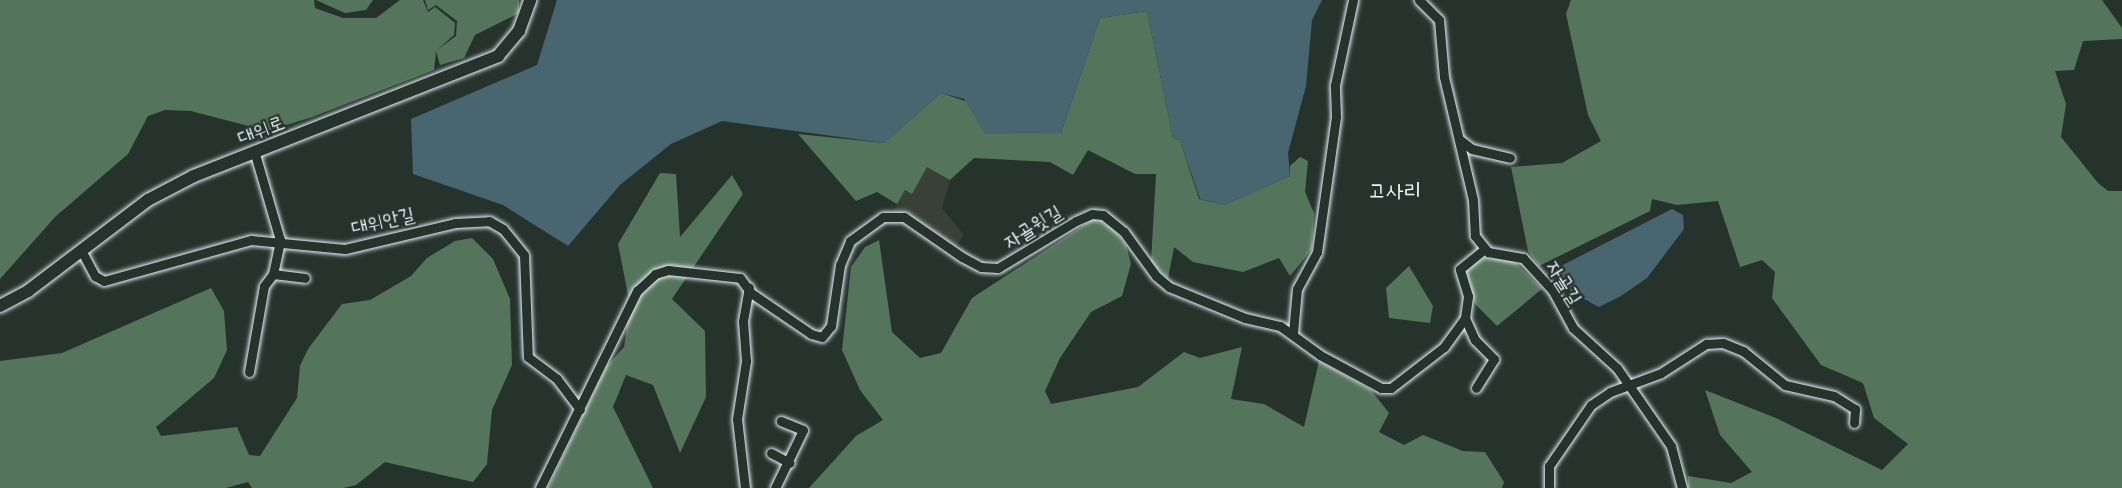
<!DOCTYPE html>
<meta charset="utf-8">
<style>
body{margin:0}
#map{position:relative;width:2122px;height:488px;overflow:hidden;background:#26332d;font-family:Itim,"Poor Story",sans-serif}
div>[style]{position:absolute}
.built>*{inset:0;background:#394037}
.green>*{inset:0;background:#55745c}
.water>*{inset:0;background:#49656f}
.roads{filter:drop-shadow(0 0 2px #e8f1f8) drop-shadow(0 0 2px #e8f1f8)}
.minor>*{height:9px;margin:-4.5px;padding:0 4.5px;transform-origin:4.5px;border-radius:4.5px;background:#26332d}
.major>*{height:12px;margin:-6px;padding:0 6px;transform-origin:6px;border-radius:6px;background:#26332d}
span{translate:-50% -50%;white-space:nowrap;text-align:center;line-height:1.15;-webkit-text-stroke:4.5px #26332d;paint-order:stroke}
.street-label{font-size:20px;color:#e8f1f8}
.quarter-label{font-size:22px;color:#e8f1f8}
</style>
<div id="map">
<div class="built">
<div style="clip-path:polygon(927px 166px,950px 180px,942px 208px,964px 235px,955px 247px,894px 210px,905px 190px,912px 194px)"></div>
</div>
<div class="green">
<div style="clip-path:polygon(0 0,314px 0,315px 8px,343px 18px,376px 18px,400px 0,423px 0,428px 12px,435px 7px,455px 23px,454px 35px,437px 50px,456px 36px,457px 21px,436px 5px,428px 10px,425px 0,519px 0,519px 13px,475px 35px,464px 58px,440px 65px,436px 51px,434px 70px,312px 117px,267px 131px,191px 111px,165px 110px,148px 116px,128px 154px,55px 217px,0 279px)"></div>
<div style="clip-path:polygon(316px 0,373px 0,366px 10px,345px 13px)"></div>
<div style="clip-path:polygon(1571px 0,2102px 0,2122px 28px,2122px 39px,2083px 41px,2074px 70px,2055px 71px,2066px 104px,2061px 137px,2098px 183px,2108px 191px,2122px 191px,2122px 488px,1688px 488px,1688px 476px,1731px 483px,1752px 472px,1720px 435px,1705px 390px,1776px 418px,1882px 470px,1908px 444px,1874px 418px,1863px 383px,1821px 365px,1772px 298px,1775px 272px,1762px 260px,1740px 267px,1718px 201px,1677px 205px,1652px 199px,1650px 211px,1539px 266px,1528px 251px,1511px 167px,1562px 163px,1601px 141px,1588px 115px,1566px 14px)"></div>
<div style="clip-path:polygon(1147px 11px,1173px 138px,1180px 140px,1199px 199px,1224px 205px,1290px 176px,1290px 166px,1300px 157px,1308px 161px,1305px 192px,1314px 213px,1312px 249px,1290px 276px,1279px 258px,1243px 272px,1193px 262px,1174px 247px,1168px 279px,1151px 262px,1156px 174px,1135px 174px,1088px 150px,1073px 175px,1050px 162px,974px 158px,950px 180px,927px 167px,912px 194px,905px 190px,897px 204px,877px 192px,856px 201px,798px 134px,884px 143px,941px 93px,1061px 133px,1100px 18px)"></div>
<div style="clip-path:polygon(660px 173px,676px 174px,680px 237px,732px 175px,743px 194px,672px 299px,705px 331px,706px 397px,680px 453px,653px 385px,626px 375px,613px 407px,653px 488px,548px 488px,606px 367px,624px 347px,630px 305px,618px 244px)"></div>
<div style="clip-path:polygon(1095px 218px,1114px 229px,1126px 245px,1131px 264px,1122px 296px,1091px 312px,1060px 358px,1045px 391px,1051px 404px,1138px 387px,1184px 352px,1200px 358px,1242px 347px,1231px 399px,1264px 404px,1304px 427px,1319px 361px,1371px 390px,1389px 413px,1379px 432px,1404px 445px,1423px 435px,1463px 451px,1485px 452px,1504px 482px,1502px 488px,809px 488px,856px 436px,883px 420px,860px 390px,842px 350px,851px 267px,865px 247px,879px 240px,892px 332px,920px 358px,941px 353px,972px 298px)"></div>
<div style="clip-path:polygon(472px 238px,493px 259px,510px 299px,512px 365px,492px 410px,487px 464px,473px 482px,385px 462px,356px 485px,343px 488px,252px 488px,248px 482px,226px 488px,0 488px,0 361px,62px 353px,211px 288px,224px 311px,227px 350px,214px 378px,156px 427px,161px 436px,237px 427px,249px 455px,260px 456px,297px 398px,300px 366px,308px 349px,342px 304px,370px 300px,411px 276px,427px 258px,455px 241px)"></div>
<div style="clip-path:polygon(1475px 257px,1514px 261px,1542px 289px,1497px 326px,1475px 304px,1466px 271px)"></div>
<div style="clip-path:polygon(1409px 266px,1433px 306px,1430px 323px,1389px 318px,1386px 288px)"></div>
</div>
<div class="water">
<div style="clip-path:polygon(557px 0,1322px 0,1312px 20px,1306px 86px,1288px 153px,1290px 176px,1224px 205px,1200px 199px,1180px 140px,1173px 138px,1147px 11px,1100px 18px,1061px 133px,985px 134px,964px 99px,941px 93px,884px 143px,722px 121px,671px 144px,620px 185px,568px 246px,503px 205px,413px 174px,411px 119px,537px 65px)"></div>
<div style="clip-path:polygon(1672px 209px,1683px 215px,1684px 229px,1647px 278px,1621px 296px,1599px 307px,1571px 292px,1555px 269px)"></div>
</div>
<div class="roads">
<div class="minor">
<div style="left:1419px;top:0;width:28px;rotate:45deg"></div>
<div style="left:1439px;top:20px;width:57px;rotate:85deg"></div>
<div style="left:1444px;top:77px;width:126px;rotate:76.7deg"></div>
<div style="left:1473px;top:200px;width:36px;rotate:87deg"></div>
<div style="left:1475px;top:236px;width:21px;rotate:51deg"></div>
<div style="left:1488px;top:252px;width:36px;rotate:10deg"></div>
<div style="left:1523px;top:258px;width:45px;rotate:47.7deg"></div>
<div style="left:1553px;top:291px;width:42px;rotate:61.6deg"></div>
<div style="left:1573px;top:328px;width:59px;rotate:42.3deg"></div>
<div style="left:1617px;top:368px;width:95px;rotate:55.3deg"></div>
<div style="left:1671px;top:446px;width:43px;rotate:75.3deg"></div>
<div style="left:1459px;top:139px;width:16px;rotate:38deg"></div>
<div style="left:1472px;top:149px;width:39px;rotate:13deg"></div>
<div style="left:81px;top:250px;width:30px;rotate:62deg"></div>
<div style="left:95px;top:276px;width:10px;rotate:29deg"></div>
<div style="left:104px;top:281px;width:153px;rotate:-15.6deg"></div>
<div style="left:251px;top:240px;width:94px;rotate:5.5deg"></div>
<div style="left:345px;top:249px;width:113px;rotate:-13.3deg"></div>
<div style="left:455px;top:223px;width:34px;rotate:-3deg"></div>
<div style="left:489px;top:221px;width:16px;rotate:30deg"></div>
<div style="left:503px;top:229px;width:33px;rotate:51deg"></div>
<div style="left:524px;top:255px;width:102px;rotate:87.8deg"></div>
<div style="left:528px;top:357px;width:36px;rotate:37deg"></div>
<div style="left:557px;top:379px;width:38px;rotate:53deg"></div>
<div style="left:273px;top:274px;width:32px;rotate:7deg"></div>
<div style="left:1465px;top:318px;width:24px;rotate:66deg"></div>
<div style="left:1475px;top:340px;width:27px;rotate:45deg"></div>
<div style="left:1494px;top:359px;width:34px;rotate:122deg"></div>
<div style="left:1293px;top:333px;width:44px;rotate:-84.8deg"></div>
<div style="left:1297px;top:289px;width:42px;rotate:-61.6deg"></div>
<div style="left:1317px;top:252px;width:136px;rotate:-82deg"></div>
<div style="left:1336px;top:117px;width:32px;rotate:-92deg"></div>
<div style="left:1335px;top:85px;width:87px;rotate:-78deg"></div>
<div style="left:249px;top:372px;width:87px;rotate:-80.1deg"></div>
<div style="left:264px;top:286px;width:15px;rotate:-53deg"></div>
<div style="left:273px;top:274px;width:35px;rotate:-78deg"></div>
<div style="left:280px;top:240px;width:90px;rotate:-106.2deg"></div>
<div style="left:771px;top:453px;width:21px;rotate:28deg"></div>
<div style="left:540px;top:488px;width:220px;rotate:-63.8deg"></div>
<div style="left:637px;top:291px;width:25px;rotate:-43deg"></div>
<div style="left:655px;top:274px;width:14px;rotate:-17deg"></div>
<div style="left:668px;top:270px;width:72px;rotate:6.3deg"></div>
<div style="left:740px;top:278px;width:19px;rotate:54deg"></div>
<div style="left:751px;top:293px;width:73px;rotate:34.3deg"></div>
<div style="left:811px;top:334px;width:11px;rotate:15deg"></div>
<div style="left:822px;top:337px;width:14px;rotate:-51deg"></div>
<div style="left:831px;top:326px;width:62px;rotate:-81.6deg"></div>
<div style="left:840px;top:265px;width:26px;rotate:-67deg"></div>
<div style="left:850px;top:241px;width:41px;rotate:-36deg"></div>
<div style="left:883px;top:217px;width:21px"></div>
<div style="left:904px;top:217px;width:70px;rotate:34.6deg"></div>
<div style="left:962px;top:257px;width:21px;rotate:28deg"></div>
<div style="left:981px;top:267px;width:17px;rotate:3deg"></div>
<div style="left:998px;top:268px;width:91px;rotate:-31.1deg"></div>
<div style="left:1076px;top:221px;width:17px;rotate:-24deg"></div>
<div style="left:1092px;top:214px;width:11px;rotate:5deg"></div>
<div style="left:1103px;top:215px;width:27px;rotate:39deg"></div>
<div style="left:1124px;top:232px;width:54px;rotate:54deg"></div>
<div style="left:1156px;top:276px;width:17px;rotate:40deg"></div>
<div style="left:1169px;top:287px;width:82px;rotate:22.2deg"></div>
<div style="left:1245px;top:318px;width:36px;rotate:13deg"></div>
<div style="left:1280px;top:326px;width:49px;rotate:35.9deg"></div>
<div style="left:1320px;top:355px;width:69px;rotate:28.4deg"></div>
<div style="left:1381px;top:388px;width:10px"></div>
<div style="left:1391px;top:388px;width:67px;rotate:-37.7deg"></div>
<div style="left:1444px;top:347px;width:36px;rotate:-54deg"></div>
<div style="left:1465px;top:318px;width:22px;rotate:-82deg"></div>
<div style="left:1468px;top:296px;width:28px;rotate:-107deg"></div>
<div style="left:1460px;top:269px;width:32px;rotate:-39deg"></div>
<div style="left:745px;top:488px;width:69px;rotate:-96.6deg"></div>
<div style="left:737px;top:419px;width:59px;rotate:-81.2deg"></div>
<div style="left:746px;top:361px;width:40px;rotate:-94.3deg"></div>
<div style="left:743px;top:321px;width:34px;rotate:-80deg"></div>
<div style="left:775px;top:488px;width:64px;rotate:-64.2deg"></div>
<div style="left:803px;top:430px;width:24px;rotate:-158deg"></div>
<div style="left:1549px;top:488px;width:22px;rotate:-90deg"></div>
<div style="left:1549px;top:466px;width:74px;rotate:-55.5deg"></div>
<div style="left:1591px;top:405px;width:23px;rotate:-34deg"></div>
<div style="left:1610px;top:392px;width:54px;rotate:-20.4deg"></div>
<div style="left:1661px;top:373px;width:54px;rotate:-32.8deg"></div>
<div style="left:1706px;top:344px;width:17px;rotate:-3deg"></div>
<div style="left:1723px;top:343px;width:22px;rotate:22deg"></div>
<div style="left:1743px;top:351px;width:54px;rotate:39deg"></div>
<div style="left:1785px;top:385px;width:50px;rotate:12.7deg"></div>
<div style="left:1834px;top:396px;width:25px;rotate:32deg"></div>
<div style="left:1855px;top:409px;width:14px;rotate:94deg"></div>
</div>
<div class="major">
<div style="left:0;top:306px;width:32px;rotate:-28deg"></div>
<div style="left:28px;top:291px;width:151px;rotate:-37.2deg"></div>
<div style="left:148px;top:200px;width:52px;rotate:-27.6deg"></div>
<div style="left:194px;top:176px;width:327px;rotate:-21.5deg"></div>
<div style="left:498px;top:56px;width:33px;rotate:-50deg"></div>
<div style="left:519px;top:31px;width:33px;rotate:-70deg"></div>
</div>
</div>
<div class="street-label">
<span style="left:261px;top:130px;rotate:-21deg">대위로</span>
<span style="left:383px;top:221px;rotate:-13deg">대위안길</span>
<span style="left:1033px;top:227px;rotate:-32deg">자골윗길</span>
<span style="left:1564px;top:283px;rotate:57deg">자골길</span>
</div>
<div class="quarter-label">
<span style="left:1395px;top:191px">고사리</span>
</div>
</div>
